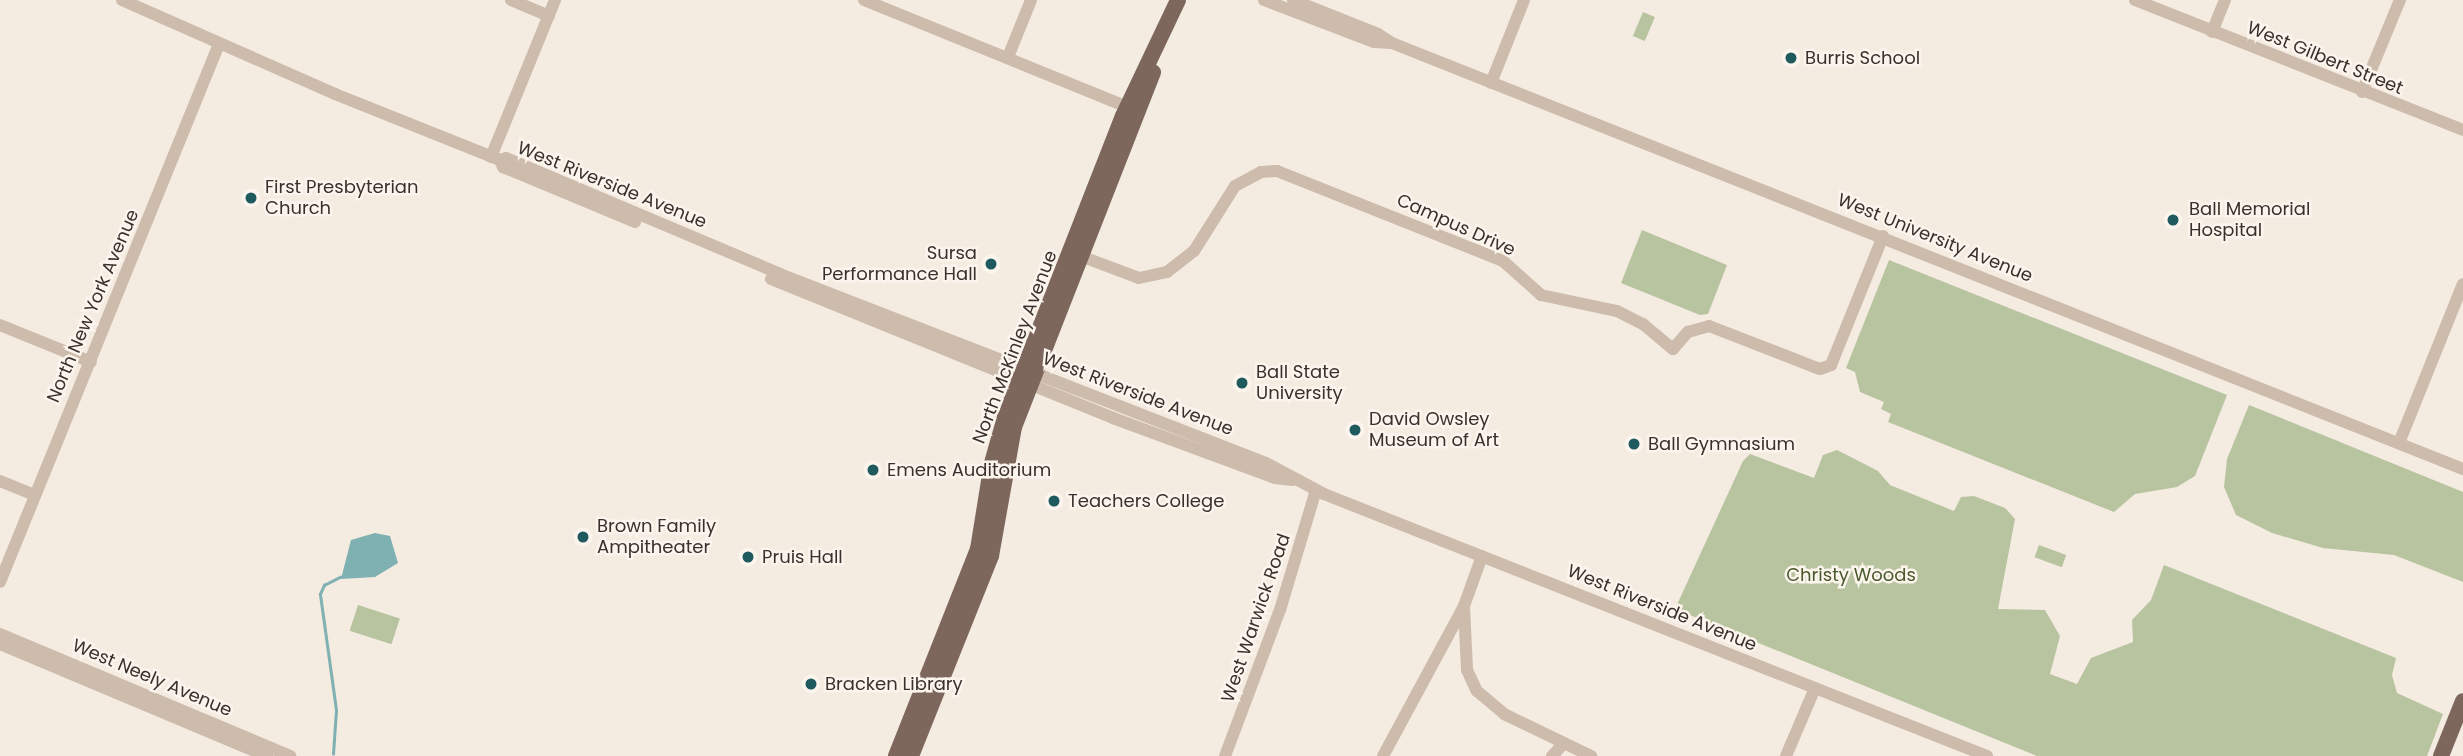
<!DOCTYPE html>
<style>
body{margin:0}
#map{position:relative;width:2463px;height:756px;overflow:hidden;background:#f4ebe1;font-family:Poppins,sans-serif}
div>[style]{position:absolute}
.green>*{inset:0;background:#b8c4a0;transform-origin:0 0}
.water>*{inset:0;background:#7fb0b2}
.stream>*{height:2.5px;margin:-1.25px;padding:0 1.25px;transform-origin:1.25px;border-radius:1.25px;background:#7fb0b2}
.minor>*{height:12px;margin:-6px;padding:0 6px;transform-origin:6px;border-radius:6px;background:#cdbbac}
.major>*{height:16px;margin:-8px;padding:0 8px;transform-origin:8px;border-radius:8px;background:#7d675c}
.dots>*{width:19px;height:19px;translate:-50% -50%;box-sizing:border-box;border:4px solid #fbf5ee;border-radius:50%}
span{translate:-50% -50%;white-space:nowrap;text-align:center;line-height:1.15;-webkit-text-stroke:5px #fbf5ee;paint-order:stroke}
.poi-label{font-size:18px;color:#3b302b}
.left{translate:0 -50%;text-align:left}
.right{translate:-100% -50%;text-align:right}
.street-label{font-size:18px;color:#3b302b}
.park-label{font-size:18px;color:#4a5a2e}
</style>
<div id="map">
<div class="green">
<div style="left:1643px;top:12px;width:13px;height:26px;rotate:23deg"></div>
<div style="clip-path:polygon(1642px 230px,1727px 265px,1708px 314px,1700px 315px,1621px 283px)"></div>
<div style="clip-path:polygon(1889px 260px,2227px 395px,2195px 476px,2177px 487px,2135px 494px,2114px 512px,1888px 422px,1891px 414px,1881px 409px,1884px 402px,1860px 392px,1855px 372px,1846px 368px)"></div>
<div style="clip-path:polygon(2249px 405px,2463px 492px,2463px 582px,2394px 555px,2323px 548px,2272px 533px,2236px 515px,2224px 487px,2227px 459px)"></div>
<div style="clip-path:polygon(1837px 450px,1878px 471px,1890px 485px,1954px 511px,1961px 497px,1974px 496px,2005px 508px,2015px 519px,1998px 609px,2045px 610px,2060px 636px,2050px 674px,2077px 684px,2091px 658px,2133px 642px,2132px 620px,2151px 600px,2164px 565px,2396px 658px,2392px 675px,2397px 693px,2443px 714px,2427px 756px,2037px 756px,1675px 609px,1743px 461px,1750px 454px,1814px 478px,1823px 455px)"></div>
<div style="left:2039px;top:545px;width:29px;height:13px;rotate:20deg"></div>
<div style="left:358px;top:605px;width:44px;height:27px;rotate:18deg"></div>
</div>
<div class="water">
<div style="clip-path:polygon(375px 533px,390px 536px,398px 563px,375px 577px,341px 579px,351px 540px)"></div>
</div>
<div class="stream">
<div style="left:333px;top:754px;width:44px;rotate:-86.1deg"></div>
<div style="left:336px;top:710px;width:117px;rotate:-97.9deg"></div>
<div style="left:320px;top:594px;width:10px;rotate:-66deg"></div>
<div style="left:324px;top:585px;width:18px;rotate:-27deg"></div>
</div>
<div class="minor">
<div style="left:122px;top:0;width:233px;rotate:23.8deg"></div>
<div style="left:335px;top:94px;width:178px;rotate:21.8deg"></div>
<div style="left:500px;top:160px;width:6px;rotate:-18deg"></div>
<div style="left:506px;top:158px;width:298px;rotate:22.9deg"></div>
<div style="left:780px;top:274px;width:521px;rotate:21.25deg"></div>
<div style="left:1266px;top:463px;width:66px;rotate:28.1deg"></div>
<div style="left:1324px;top:494px;width:713px;rotate:21.56deg"></div>
<div style="left:511px;top:0;width:41px;rotate:22.8deg"></div>
<div style="left:864px;top:0;width:284px;rotate:22.1deg"></div>
<div style="left:1264px;top:0;width:118px;rotate:20.9deg"></div>
<div style="left:1374px;top:42px;width:17px;rotate:3deg"></div>
<div style="left:1293px;top:0;width:92px;rotate:21.8deg"></div>
<div style="left:1378px;top:34px;width:17px;rotate:33deg"></div>
<div style="left:1392px;top:43px;width:1153px;rotate:21.69deg"></div>
<div style="left:2135px;top:0;width:353px;rotate:21.6deg"></div>
<div style="left:2212px;top:32px;width:35px;rotate:-68deg"></div>
<div style="left:1008px;top:57px;width:61px;rotate:-68deg"></div>
<div style="left:1491px;top:83px;width:89px;rotate:-68.3deg"></div>
<div style="left:2362px;top:92px;width:100px;rotate:-67.6deg"></div>
<div style="left:491px;top:157px;width:170px;rotate:-67.8deg"></div>
<div style="left:500px;top:160px;width:8px;rotate:67deg"></div>
<div style="left:503px;top:167px;width:143px;rotate:22.6deg"></div>
<div style="left:1075px;top:254px;width:68px;rotate:20.6deg"></div>
<div style="left:1139px;top:278px;width:29px;rotate:-12deg"></div>
<div style="left:1167px;top:272px;width:34px;rotate:-38deg"></div>
<div style="left:1194px;top:251px;width:77px;rotate:-57.8deg"></div>
<div style="left:1235px;top:186px;width:30px;rotate:-28deg"></div>
<div style="left:1261px;top:172px;width:16px;rotate:-4deg"></div>
<div style="left:1277px;top:171px;width:243px;rotate:21.7deg"></div>
<div style="left:1503px;top:261px;width:51px;rotate:41.8deg"></div>
<div style="left:1541px;top:295px;width:78px;rotate:11.9deg"></div>
<div style="left:1617px;top:311px;width:29px;rotate:27deg"></div>
<div style="left:1643px;top:324px;width:39px;rotate:40deg"></div>
<div style="left:1673px;top:349px;width:23px;rotate:-49deg"></div>
<div style="left:1688px;top:332px;width:22px;rotate:-16deg"></div>
<div style="left:1709px;top:326px;width:119px;rotate:21.2deg"></div>
<div style="left:1820px;top:369px;width:12px;rotate:-20deg"></div>
<div style="left:1831px;top:365px;width:139px;rotate:-68deg"></div>
<div style="left:771px;top:279px;width:369px;rotate:22.1deg"></div>
<div style="left:1113px;top:418px;width:173px;rotate:20.3deg"></div>
<div style="left:1275px;top:478px;width:17px;rotate:7deg"></div>
<div style="left:0;top:325px;width:98px;rotate:22.1deg"></div>
<div style="left:2399px;top:443px;width:171px;rotate:-68.1deg"></div>
<div style="left:0;top:481px;width:38px;rotate:22deg"></div>
<div style="left:0;top:582px;width:581px;rotate:-67.85deg"></div>
<div style="left:1464px;top:606px;width:64px;rotate:87.3deg"></div>
<div style="left:1467px;top:670px;width:23px;rotate:65deg"></div>
<div style="left:1477px;top:691px;width:35px;rotate:40deg"></div>
<div style="left:1504px;top:714px;width:97px;rotate:25.8deg"></div>
<div style="left:0;top:634px;width:315px;rotate:22.8deg"></div>
<div style="left:0;top:644px;width:290px;rotate:22.8deg"></div>
<div style="left:1225px;top:756px;width:156px;rotate:-69.4deg"></div>
<div style="left:1280px;top:610px;width:125px;rotate:-73.3deg"></div>
<div style="left:1383px;top:756px;width:170px;rotate:-61.6deg"></div>
<div style="left:1464px;top:606px;width:53px;rotate:-70.2deg"></div>
<div style="left:1552px;top:756px;width:16px;rotate:-47deg"></div>
<div style="left:1786px;top:756px;width:74px;rotate:-66.9deg"></div>
</div>
<div class="major">
<div style="left:896px;top:756px;width:223px;rotate:-68.4deg"></div>
<div style="left:978px;top:549px;width:87px;rotate:-80.8deg"></div>
<div style="left:992px;top:463px;width:48px;rotate:-74.2deg"></div>
<div style="left:1005px;top:417px;width:323px;rotate:-68.6deg"></div>
<div style="left:1123px;top:116px;width:128px;rotate:-64.6deg"></div>
<div style="left:911px;top:756px;width:215px;rotate:-68.2deg"></div>
<div style="left:991px;top:556px;width:131px;rotate:-79.9deg"></div>
<div style="left:1014px;top:427px;width:381px;rotate:-68.6deg"></div>
<div style="left:2441px;top:756px;width:59px;rotate:-68.2deg"></div>
</div>
<div class="dots">
<div style="left:1791px;top:58px;background:#1f5a5e"></div>
<div style="left:251px;top:198px;background:#1f5a5e"></div>
<div style="left:2173px;top:220px;background:#1f5a5e"></div>
<div style="left:991px;top:264px;background:#1f5a5e"></div>
<div style="left:1242px;top:383px;background:#1f5a5e"></div>
<div style="left:1355px;top:430px;background:#1f5a5e"></div>
<div style="left:1634px;top:444px;background:#1f5a5e"></div>
<div style="left:873px;top:470px;background:#1f5a5e"></div>
<div style="left:1054px;top:501px;background:#1f5a5e"></div>
<div style="left:583px;top:537px;background:#1f5a5e"></div>
<div style="left:748px;top:557px;background:#1f5a5e"></div>
<div style="left:811px;top:684px;background:#1f5a5e"></div>
</div>
<div class="poi-label">
<span class="left" style="left:1805px;top:58px">Burris School</span>
<span class="left" style="left:265px;top:198px">First Presbyterian<br>Church</span>
<span class="left" style="left:2189px;top:220px">Ball Memorial<br>Hospital</span>
<span class="right" style="left:977px;top:264px">Sursa<br>Performance Hall</span>
<span class="left" style="left:1256px;top:383px">Ball State<br>University</span>
<span class="left" style="left:1369px;top:430px">David Owsley<br>Museum of Art</span>
<span class="left" style="left:1648px;top:444px">Ball Gymnasium</span>
<span class="left" style="left:887px;top:470px">Emens Auditorium</span>
<span class="left" style="left:1068px;top:501px">Teachers College</span>
<span class="left" style="left:597px;top:537px">Brown Family<br>Ampitheater</span>
<span class="left" style="left:762px;top:557px">Pruis Hall</span>
<span class="left" style="left:825px;top:684px">Bracken Library</span>
</div>
<div class="street-label">
<span style="left:2325px;top:58px;rotate:22deg">West Gilbert Street</span>
<span style="left:612px;top:185px;rotate:22deg">West Riverside Avenue</span>
<span style="left:1456px;top:225px;rotate:24deg">Campus Drive</span>
<span style="left:1935px;top:238px;rotate:22deg">West University Avenue</span>
<span style="left:93px;top:306px;rotate:-67deg">North New York Avenue</span>
<span style="left:1015px;top:347px;rotate:-69deg">North McKinley Avenue</span>
<span style="left:1138px;top:394px;rotate:21deg">West Riverside Avenue</span>
<span style="left:1662px;top:608px;rotate:22deg">West Riverside Avenue</span>
<span style="left:1256px;top:618px;rotate:-71deg">West Warwick Road</span>
<span style="left:152px;top:678px;rotate:23deg">West Neely Avenue</span>
</div>
<div class="park-label">
<span style="left:1851px;top:575px">Christy Woods</span>
</div>
</div>
